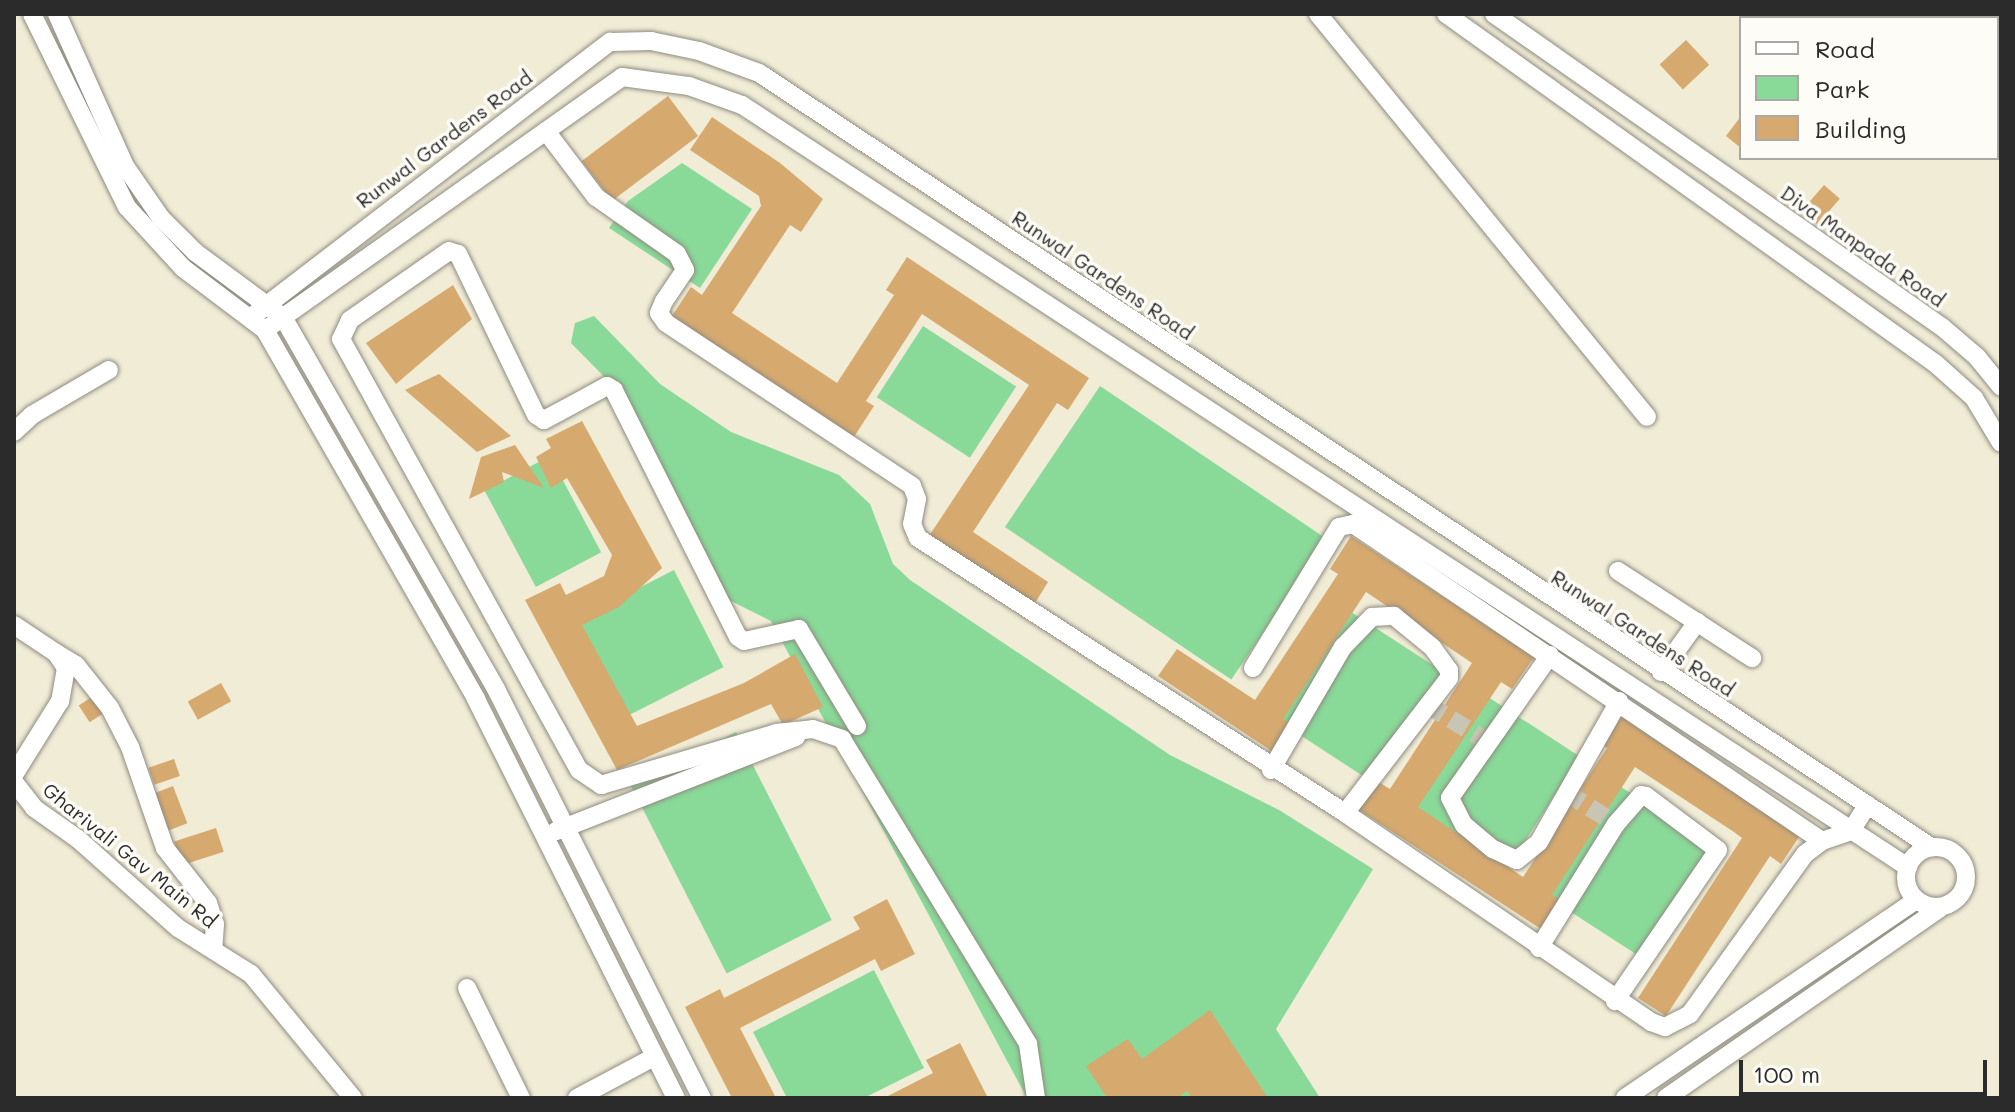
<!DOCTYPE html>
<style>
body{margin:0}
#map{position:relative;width:2015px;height:1112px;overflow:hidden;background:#f1ecd6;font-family:Mali,sans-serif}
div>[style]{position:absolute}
.green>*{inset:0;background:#89d998;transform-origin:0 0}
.building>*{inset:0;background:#d6a96f;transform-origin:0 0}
.minor-tunnel>*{height:18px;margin-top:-9px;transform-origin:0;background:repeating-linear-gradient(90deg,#c9c5b4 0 18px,transparent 0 27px)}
.roads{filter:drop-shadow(0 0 2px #8e8c80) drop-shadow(0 0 2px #8e8c80)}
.minor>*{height:18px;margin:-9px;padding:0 9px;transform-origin:9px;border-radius:9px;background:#fff}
.minor>.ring{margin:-9px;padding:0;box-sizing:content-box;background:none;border:18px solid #fff;border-radius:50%}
span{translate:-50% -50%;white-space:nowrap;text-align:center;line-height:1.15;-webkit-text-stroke:7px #fdfcf7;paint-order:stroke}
.street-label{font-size:20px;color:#2b2b2b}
.frame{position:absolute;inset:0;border:16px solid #2b2b2b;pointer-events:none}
.legend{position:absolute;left:1739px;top:16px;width:260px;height:144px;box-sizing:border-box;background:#fdfcf7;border:2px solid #a9a8a5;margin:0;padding:10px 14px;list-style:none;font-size:24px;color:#2b2b2b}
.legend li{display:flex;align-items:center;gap:16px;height:40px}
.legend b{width:40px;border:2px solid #a9a8a5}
.scale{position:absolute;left:1739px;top:1060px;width:248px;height:36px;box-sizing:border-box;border:4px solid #2b2b2b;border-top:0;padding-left:10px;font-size:24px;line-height:28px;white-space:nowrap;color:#2b2b2b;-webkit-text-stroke:6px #fdfcf7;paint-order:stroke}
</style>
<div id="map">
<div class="green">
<div style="clip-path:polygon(682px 163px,752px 209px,700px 288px,609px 228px,628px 201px)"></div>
<div style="clip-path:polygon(594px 316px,660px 384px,731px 432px,839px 475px,870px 504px,893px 564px,910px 580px,1170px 755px,1279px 810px,1373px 869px,1276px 1029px,1320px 1098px,1027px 1098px,771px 621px,719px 595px,631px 404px,571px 343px,575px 323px)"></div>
<div style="left:923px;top:326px;width:111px;height:85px;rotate:33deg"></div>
<div style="left:1100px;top:386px;width:273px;height:170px;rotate:34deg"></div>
<div style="left:550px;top:456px;width:109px;height:74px;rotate:62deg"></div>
<div style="left:674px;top:570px;width:109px;height:136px;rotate:63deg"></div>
<div style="left:1351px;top:612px;width:113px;height:131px;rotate:33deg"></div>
<div style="left:1485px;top:695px;width:113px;height:132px;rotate:33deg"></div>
<div style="left:736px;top:732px;width:211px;height:118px;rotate:63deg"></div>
<div style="left:1621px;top:787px;width:113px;height:132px;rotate:33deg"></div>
<div style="clip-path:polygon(874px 970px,924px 1068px,864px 1098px,787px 1098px,753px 1032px)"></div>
</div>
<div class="building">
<div style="left:1686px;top:40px;width:34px;height:36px;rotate:47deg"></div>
<div style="left:668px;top:96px;width:50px;height:108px;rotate:53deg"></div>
<div style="clip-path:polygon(1741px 116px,1741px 148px,1726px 136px)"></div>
<div style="clip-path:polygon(712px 117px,780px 163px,823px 199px,801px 232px,790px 225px,732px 313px,837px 383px,894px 295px,886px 290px,907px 257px,1089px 378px,1068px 410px,1057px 403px,973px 532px,1048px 582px,1032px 608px,927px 539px,1029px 385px,922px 314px,866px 401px,874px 406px,852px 440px,670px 319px,691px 287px,702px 295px,761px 206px,759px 196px,690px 150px)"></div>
<div style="left:1824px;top:185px;width:21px;height:34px;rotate:41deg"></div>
<div style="clip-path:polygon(453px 285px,472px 319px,396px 384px,366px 343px)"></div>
<div style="clip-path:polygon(439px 374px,511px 436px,477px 452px,405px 390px)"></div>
<div style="clip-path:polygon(582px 421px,662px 568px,619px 607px,582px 625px,637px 726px,744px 683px,795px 654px,823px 707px,783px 725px,771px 704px,617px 770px,525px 600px,560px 583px,566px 595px,604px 576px,612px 555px,567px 478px,551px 488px,536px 457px,551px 448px,546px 439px)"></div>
<div style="clip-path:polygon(515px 445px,544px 488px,502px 472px,504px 482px,469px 499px,481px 457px)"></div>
<div style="clip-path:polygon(1351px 536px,1534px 657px,1512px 689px,1501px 682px,1418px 807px,1523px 877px,1607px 748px,1599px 743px,1621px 710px,1803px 831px,1781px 864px,1770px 856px,1666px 1016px,1638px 998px,1742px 838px,1734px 832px,1635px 767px,1552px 895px,1560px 900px,1541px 929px,1359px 810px,1377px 781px,1390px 789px,1472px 663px,1366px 592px,1283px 719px,1294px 726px,1276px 754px,1158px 676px,1177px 649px,1255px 700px,1338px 574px,1330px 569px)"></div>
<div style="left:221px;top:683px;width:21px;height:38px;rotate:61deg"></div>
<div style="left:98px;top:693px;width:20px;height:23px;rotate:57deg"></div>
<div style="left:174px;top:759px;width:18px;height:27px;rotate:71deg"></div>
<div style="left:173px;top:786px;width:40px;height:22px;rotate:69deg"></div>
<div style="left:216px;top:828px;width:25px;height:44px;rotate:72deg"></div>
<div style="clip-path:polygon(887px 899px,915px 954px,881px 971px,875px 959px,740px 1028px,776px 1098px,732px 1098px,685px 1007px,720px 989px,724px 998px,860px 929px,853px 917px)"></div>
<div style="clip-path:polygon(1210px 1010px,1268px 1098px,1192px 1098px,1187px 1091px,1177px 1098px,1107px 1098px,1086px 1066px,1128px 1039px,1142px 1059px)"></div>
<div style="clip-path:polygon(960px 1043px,988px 1098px,884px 1098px,933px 1073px,926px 1060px)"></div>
</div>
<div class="minor-tunnel">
<div style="left:1428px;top:705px;width:70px;rotate:31.7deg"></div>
<div style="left:1567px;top:793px;width:58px;rotate:32.3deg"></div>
</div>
<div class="roads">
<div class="minor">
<div style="left:32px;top:14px;width:215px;rotate:63.8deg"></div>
<div style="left:127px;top:207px;width:83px;rotate:47.4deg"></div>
<div style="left:183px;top:268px;width:103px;rotate:37.1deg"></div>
<div style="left:265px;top:330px;width:425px;rotate:60.2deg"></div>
<div style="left:476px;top:699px;width:446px;rotate:63.4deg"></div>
<div style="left:57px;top:14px;width:167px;rotate:65.9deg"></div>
<div style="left:125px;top:166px;width:63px;rotate:55.3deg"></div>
<div style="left:161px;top:218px;width:48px;rotate:45deg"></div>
<div style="left:195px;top:252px;width:109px;rotate:36.5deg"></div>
<div style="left:283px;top:317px;width:429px;rotate:60.2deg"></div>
<div style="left:496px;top:689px;width:458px;rotate:63.3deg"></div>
<div style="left:1318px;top:14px;width:520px;rotate:50.77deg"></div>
<div style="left:1446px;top:14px;width:602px;rotate:35.54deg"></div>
<div style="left:1936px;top:364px;width:51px;rotate:41.8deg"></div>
<div style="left:1974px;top:398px;width:52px;rotate:59deg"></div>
<div style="left:1494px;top:14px;width:547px;rotate:34.94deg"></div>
<div style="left:1942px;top:327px;width:46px;rotate:40.6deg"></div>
<div style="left:1977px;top:357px;width:38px;rotate:51deg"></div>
<div style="left:546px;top:131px;width:83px;rotate:52.9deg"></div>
<div style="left:596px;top:197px;width:99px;rotate:35.1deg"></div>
<div style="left:677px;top:254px;width:18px;rotate:63deg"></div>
<div style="left:685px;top:270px;width:37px;rotate:124deg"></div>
<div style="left:664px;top:301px;width:13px;rotate:113deg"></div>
<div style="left:659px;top:313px;width:12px;rotate:55deg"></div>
<div style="left:666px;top:323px;width:295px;rotate:33.5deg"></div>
<div style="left:912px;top:486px;width:14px;rotate:69deg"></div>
<div style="left:917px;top:499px;width:25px;rotate:101deg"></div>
<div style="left:912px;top:524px;width:15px;rotate:67deg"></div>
<div style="left:918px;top:538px;width:508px;rotate:32.78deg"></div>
<div style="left:1345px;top:813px;width:371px;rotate:34.3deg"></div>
<div style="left:1651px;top:1022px;width:15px;rotate:20deg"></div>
<div style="left:1665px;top:1027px;width:28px;rotate:-27deg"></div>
<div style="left:1690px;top:1014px;width:197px;rotate:-54.3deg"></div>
<div style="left:1805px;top:854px;width:21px;rotate:-37deg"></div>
<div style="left:1822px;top:841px;width:31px;rotate:-19deg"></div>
<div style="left:1851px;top:831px;width:31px;rotate:-58deg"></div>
<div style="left:250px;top:318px;width:454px;rotate:-37.5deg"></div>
<div style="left:610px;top:42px;width:41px;rotate:-1.4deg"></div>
<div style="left:651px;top:41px;width:49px;rotate:11.8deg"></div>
<div style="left:699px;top:51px;width:64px;rotate:20.1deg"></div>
<div style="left:759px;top:73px;width:1405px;rotate:33.44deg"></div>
<div style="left:265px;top:330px;width:438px;rotate:-35.3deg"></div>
<div style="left:622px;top:77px;width:68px;rotate:7.7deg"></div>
<div style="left:689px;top:86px;width:56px;rotate:19.7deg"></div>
<div style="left:742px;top:105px;width:1393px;rotate:33.17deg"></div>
<div style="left:14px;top:432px;width:25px;rotate:-43deg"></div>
<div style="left:32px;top:415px;width:89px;rotate:-30.3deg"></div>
<div style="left:1618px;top:571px;width:160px;rotate:33deg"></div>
<div style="left:14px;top:625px;width:50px;rotate:33.7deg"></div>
<div style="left:56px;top:653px;width:18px;rotate:56deg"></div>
<div style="left:66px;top:668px;width:34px;rotate:100deg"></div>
<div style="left:60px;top:701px;width:87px;rotate:121.9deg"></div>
<div style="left:56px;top:653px;width:23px;rotate:31deg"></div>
<div style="left:76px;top:665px;width:55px;rotate:51.7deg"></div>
<div style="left:110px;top:708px;width:44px;rotate:62.9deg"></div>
<div style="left:130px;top:747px;width:107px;rotate:70.9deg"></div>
<div style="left:165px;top:848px;width:70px;rotate:52deg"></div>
<div style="left:208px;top:903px;width:22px;rotate:72deg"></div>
<div style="left:215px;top:924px;width:26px;rotate:94deg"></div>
<div style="left:1550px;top:655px;width:174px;rotate:125deg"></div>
<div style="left:1450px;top:798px;width:30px;rotate:63deg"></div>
<div style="left:1464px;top:825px;width:38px;rotate:40deg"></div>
<div style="left:1493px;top:849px;width:26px;rotate:25deg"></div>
<div style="left:1517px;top:860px;width:28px;rotate:-39deg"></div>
<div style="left:1539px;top:842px;width:162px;rotate:-60.4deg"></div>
<div style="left:1253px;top:668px;width:165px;rotate:-58.6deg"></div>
<div style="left:1339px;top:527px;width:14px;rotate:-12deg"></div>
<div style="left:1353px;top:524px;width:566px;rotate:34.06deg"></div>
<div style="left:1661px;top:672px;width:62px;rotate:-54.2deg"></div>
<div style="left:857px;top:726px;width:113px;rotate:-120.9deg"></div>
<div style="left:799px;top:629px;width:56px;rotate:167.7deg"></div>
<div style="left:744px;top:641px;width:7px;rotate:-146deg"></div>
<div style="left:738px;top:637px;width:276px;rotate:-116.7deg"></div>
<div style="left:614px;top:390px;width:8px;rotate:-150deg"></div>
<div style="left:607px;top:386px;width:72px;rotate:151.6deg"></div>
<div style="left:544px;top:420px;width:9px;rotate:-148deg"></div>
<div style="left:536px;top:415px;width:179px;rotate:-115.8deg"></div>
<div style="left:458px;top:254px;width:9px;rotate:-162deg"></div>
<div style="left:449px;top:251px;width:121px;rotate:145.1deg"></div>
<div style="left:350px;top:320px;width:21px;rotate:115deg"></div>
<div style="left:341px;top:339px;width:492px;rotate:61.1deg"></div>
<div style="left:579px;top:770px;width:27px;rotate:34deg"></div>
<div style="left:601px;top:785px;width:183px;rotate:-16.5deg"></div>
<div style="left:776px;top:733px;width:37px;rotate:-6deg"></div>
<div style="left:813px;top:729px;width:31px;rotate:19deg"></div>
<div style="left:842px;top:739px;width:357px;rotate:58.6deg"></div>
<div style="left:1028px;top:1044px;width:55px;rotate:81.6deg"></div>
<div style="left:1271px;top:770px;width:143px;rotate:-59.7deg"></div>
<div style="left:1343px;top:647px;width:42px;rotate:-46deg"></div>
<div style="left:1372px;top:617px;width:22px;rotate:-3deg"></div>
<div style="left:1394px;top:616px;width:49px;rotate:39.2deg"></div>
<div style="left:1432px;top:647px;width:29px;rotate:54deg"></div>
<div style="left:1449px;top:670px;width:8px;rotate:90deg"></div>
<div style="left:1449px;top:678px;width:170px;rotate:127.6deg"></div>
<div style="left:14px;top:782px;width:33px;rotate:52deg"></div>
<div style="left:34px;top:808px;width:54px;rotate:35.2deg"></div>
<div style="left:78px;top:839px;width:134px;rotate:41.7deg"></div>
<div style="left:178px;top:928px;width:86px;rotate:32.2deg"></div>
<div style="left:251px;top:974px;width:161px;rotate:50.6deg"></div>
<div style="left:556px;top:831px;width:258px;rotate:-21.4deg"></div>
<div class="ring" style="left:1906px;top:847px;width:42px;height:42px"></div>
<div style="left:1539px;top:948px;width:146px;rotate:-58.2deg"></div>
<div style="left:1616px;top:824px;width:38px;rotate:-49deg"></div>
<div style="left:1641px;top:795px;width:5px;rotate:11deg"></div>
<div style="left:1646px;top:796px;width:90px;rotate:36.9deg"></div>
<div style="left:1718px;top:850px;width:183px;rotate:124.3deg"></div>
<div style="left:467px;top:988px;width:123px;rotate:63.9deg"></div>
<div style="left:577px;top:1098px;width:87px;rotate:-28deg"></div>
<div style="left:1625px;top:1098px;width:352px;rotate:-34.2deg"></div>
<div style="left:1666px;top:1098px;width:333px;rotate:-34.7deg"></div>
</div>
</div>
<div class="street-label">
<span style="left:444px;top:139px;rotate:-37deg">Runwal Gardens Road</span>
<span style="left:1863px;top:246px;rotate:35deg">Diva Manpada Road</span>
<span style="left:1103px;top:275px;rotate:34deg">Runwal Gardens Road</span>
<span style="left:1643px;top:633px;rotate:33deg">Runwal Gardens Road</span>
<span style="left:130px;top:855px;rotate:39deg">Gharivali Gav Main Rd</span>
</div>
<div class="frame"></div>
<ul class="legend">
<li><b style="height:10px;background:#fff"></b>Road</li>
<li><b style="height:22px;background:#89d998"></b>Park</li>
<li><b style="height:22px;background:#d6a96f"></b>Building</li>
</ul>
<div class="scale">100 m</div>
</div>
